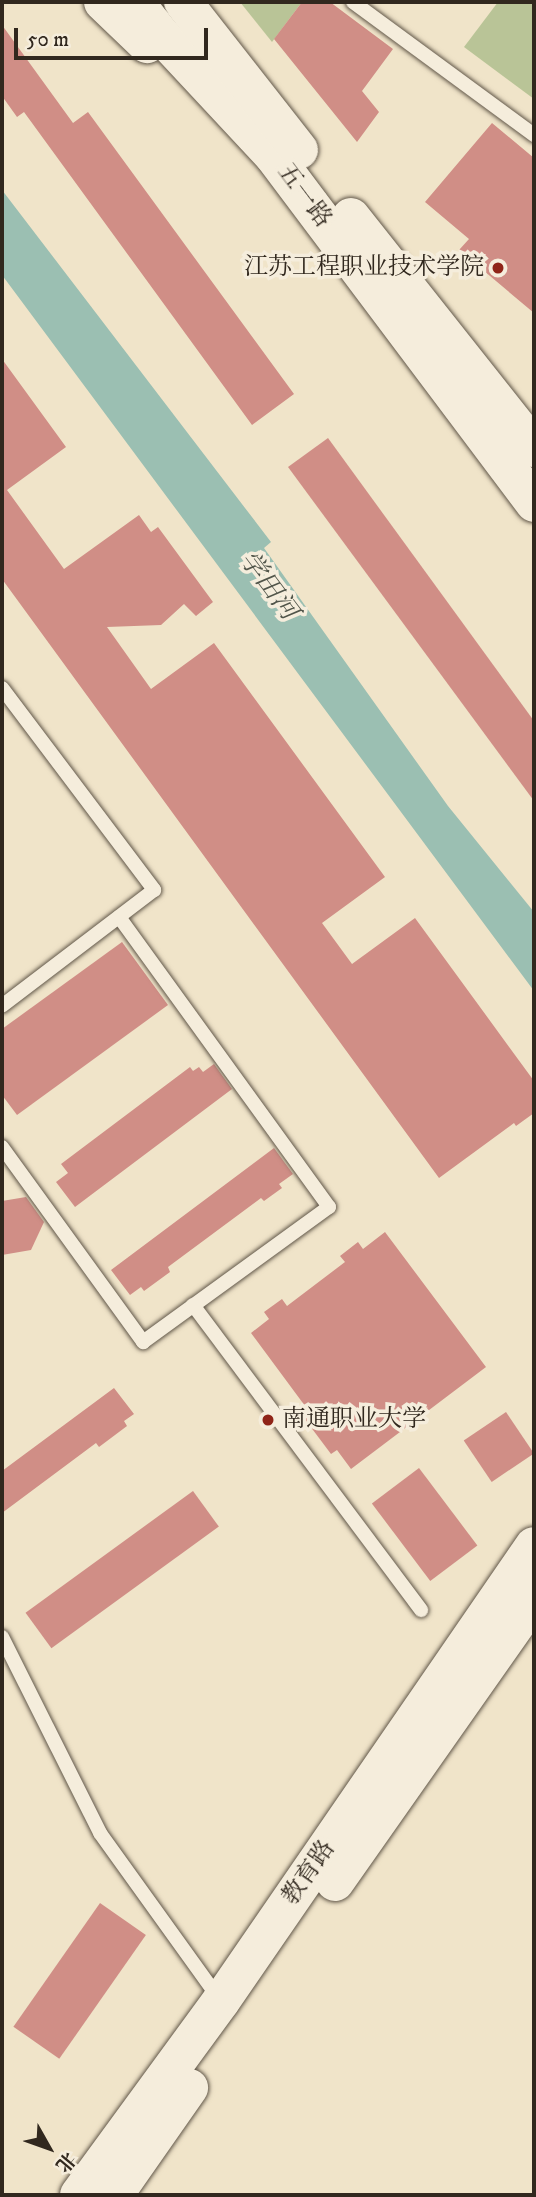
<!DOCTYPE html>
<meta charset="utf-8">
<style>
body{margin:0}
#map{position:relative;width:536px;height:2197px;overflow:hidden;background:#f0e4c9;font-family:"IM FELL DW Pica","Noto Serif SC",serif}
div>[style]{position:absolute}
.green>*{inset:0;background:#b9c497}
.water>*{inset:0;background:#9bbfb2}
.building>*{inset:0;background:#d08e86;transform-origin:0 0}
.roads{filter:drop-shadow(0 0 2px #615749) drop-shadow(0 0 2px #615749)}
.lane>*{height:14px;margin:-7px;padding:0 7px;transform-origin:7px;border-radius:7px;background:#f5eddc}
.secondary>*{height:38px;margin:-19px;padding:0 19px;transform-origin:19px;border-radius:19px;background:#f5eddc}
.dots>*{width:19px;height:19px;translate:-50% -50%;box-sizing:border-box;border:4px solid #f5eddc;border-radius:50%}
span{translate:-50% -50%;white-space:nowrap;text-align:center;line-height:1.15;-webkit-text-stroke:7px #f5eddc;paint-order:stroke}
.street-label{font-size:24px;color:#31281e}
.poi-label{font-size:24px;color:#31281e}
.right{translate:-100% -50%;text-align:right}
.left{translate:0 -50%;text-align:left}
.water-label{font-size:26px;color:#51554a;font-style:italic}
.frame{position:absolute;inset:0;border:4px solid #31281e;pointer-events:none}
.north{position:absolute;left:14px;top:2113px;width:70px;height:70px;-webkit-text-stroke:5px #f5eddc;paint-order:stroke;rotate:130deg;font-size:19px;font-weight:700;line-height:28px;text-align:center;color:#31281e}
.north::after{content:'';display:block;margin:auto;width:24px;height:32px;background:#31281e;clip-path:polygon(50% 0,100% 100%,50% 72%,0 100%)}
.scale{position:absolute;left:14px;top:28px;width:194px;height:32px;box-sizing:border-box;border:4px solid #31281e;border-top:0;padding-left:9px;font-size:21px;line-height:24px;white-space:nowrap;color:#31281e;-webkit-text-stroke:5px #f5eddc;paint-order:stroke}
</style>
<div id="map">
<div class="green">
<div style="clip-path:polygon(240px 2px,302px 2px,272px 42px)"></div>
<div style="clip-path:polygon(498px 2px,534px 2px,534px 99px,464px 47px)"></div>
</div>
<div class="water">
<div style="clip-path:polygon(2px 190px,271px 542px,264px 548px,448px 806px,534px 912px,534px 991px,2px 275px)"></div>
</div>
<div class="building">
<div style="clip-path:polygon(302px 2px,330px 2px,393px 49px,362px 91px,379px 112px,357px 142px,274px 39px)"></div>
<div style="clip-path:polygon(2px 25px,73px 123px,88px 112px,294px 394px,252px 425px,24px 112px,17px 117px,2px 96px)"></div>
<div style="clip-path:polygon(492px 123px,534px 158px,534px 313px,459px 250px,469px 239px,425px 202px)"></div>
<div style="clip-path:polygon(2px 359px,66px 447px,7px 490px,64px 569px,139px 515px,151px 532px,158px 527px,213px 602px,196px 616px,184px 604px,161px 625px,107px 627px,151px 689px,214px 643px,385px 877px,322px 923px,352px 964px,415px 918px,534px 1081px,534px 1113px,516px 1126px,514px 1123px,439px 1178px,2px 579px)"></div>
<div style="clip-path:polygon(328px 438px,534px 721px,534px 801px,288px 467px)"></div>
<div style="clip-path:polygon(122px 942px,168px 1005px,17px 1115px,2px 1095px,2px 1029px)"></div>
<div style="clip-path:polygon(214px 1064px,232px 1089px,75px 1207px,56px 1182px,68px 1173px,61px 1164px,190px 1067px,193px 1071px,199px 1067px,203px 1072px)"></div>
<div style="clip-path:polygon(274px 1148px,293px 1174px,279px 1184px,282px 1188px,264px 1201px,261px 1198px,168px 1267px,170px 1272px,144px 1291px,141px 1287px,130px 1295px,111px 1270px)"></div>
<div style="clip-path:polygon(26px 1197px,44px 1222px,31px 1250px,2px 1255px,2px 1201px)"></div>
<div style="clip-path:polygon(385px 1232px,486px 1367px,351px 1469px,337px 1450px,331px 1454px,301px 1414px,308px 1410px,251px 1333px,269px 1319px,264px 1312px,282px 1299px,287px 1306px,345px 1262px,340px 1256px,358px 1242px,363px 1249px)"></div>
<div style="clip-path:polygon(114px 1388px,134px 1414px,124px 1421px,127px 1426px,99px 1447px,96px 1443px,2px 1513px,2px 1471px)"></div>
<div style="left:506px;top:1412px;width:50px;height:51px;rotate:56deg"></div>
<div style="left:419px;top:1468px;width:97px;height:59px;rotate:53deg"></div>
<div style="left:193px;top:1491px;width:44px;height:207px;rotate:54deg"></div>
<div style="left:100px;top:1903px;width:56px;height:151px;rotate:35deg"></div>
</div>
<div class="roads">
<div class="lane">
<div style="left:353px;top:2px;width:225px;rotate:36.3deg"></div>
<div style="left:2px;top:688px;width:253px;rotate:53deg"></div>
<div style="left:154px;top:890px;width:191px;rotate:142.7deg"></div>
<div style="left:2px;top:1147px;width:241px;rotate:54.1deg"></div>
<div style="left:143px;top:1342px;width:230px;rotate:-36deg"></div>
<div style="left:329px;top:1207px;width:358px;rotate:-125.9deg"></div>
<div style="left:193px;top:1305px;width:381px;rotate:53.2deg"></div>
<div style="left:2px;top:1637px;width:219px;rotate:63.4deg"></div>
<div style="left:100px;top:1833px;width:206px;rotate:54.3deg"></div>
</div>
<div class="secondary">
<div style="left:103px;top:2px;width:61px;rotate:43.7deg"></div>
<div style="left:135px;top:2px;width:42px;rotate:51.8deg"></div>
<div style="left:161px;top:35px;width:164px;rotate:47deg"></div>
<div style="left:273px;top:155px;width:435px;rotate:53.1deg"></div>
<div style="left:183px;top:2px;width:188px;rotate:51.9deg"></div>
<div style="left:351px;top:217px;width:295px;rotate:51.6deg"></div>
<div style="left:335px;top:1882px;width:346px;rotate:-54.9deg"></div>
<div style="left:79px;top:2195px;width:240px;rotate:-53.8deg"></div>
<div style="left:221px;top:2001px;width:552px;rotate:-55.48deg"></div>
<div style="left:114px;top:2195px;width:131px;rotate:-55deg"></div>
</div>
</div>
<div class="dots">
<div style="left:498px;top:268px;background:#8f2418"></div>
<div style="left:268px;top:1420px;background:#8f2418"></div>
</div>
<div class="street-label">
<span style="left:304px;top:196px;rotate:53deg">五一路</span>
<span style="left:309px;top:1873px;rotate:-55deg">教育路</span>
</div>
<div class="poi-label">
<span class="right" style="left:484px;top:268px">江苏工程职业技术学院</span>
<span class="left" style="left:282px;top:1420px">南通职业大学</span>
</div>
<div class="water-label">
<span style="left:268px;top:586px;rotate:53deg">学田河</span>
</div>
<div class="frame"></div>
<div class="north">北</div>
<div class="scale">50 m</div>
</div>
